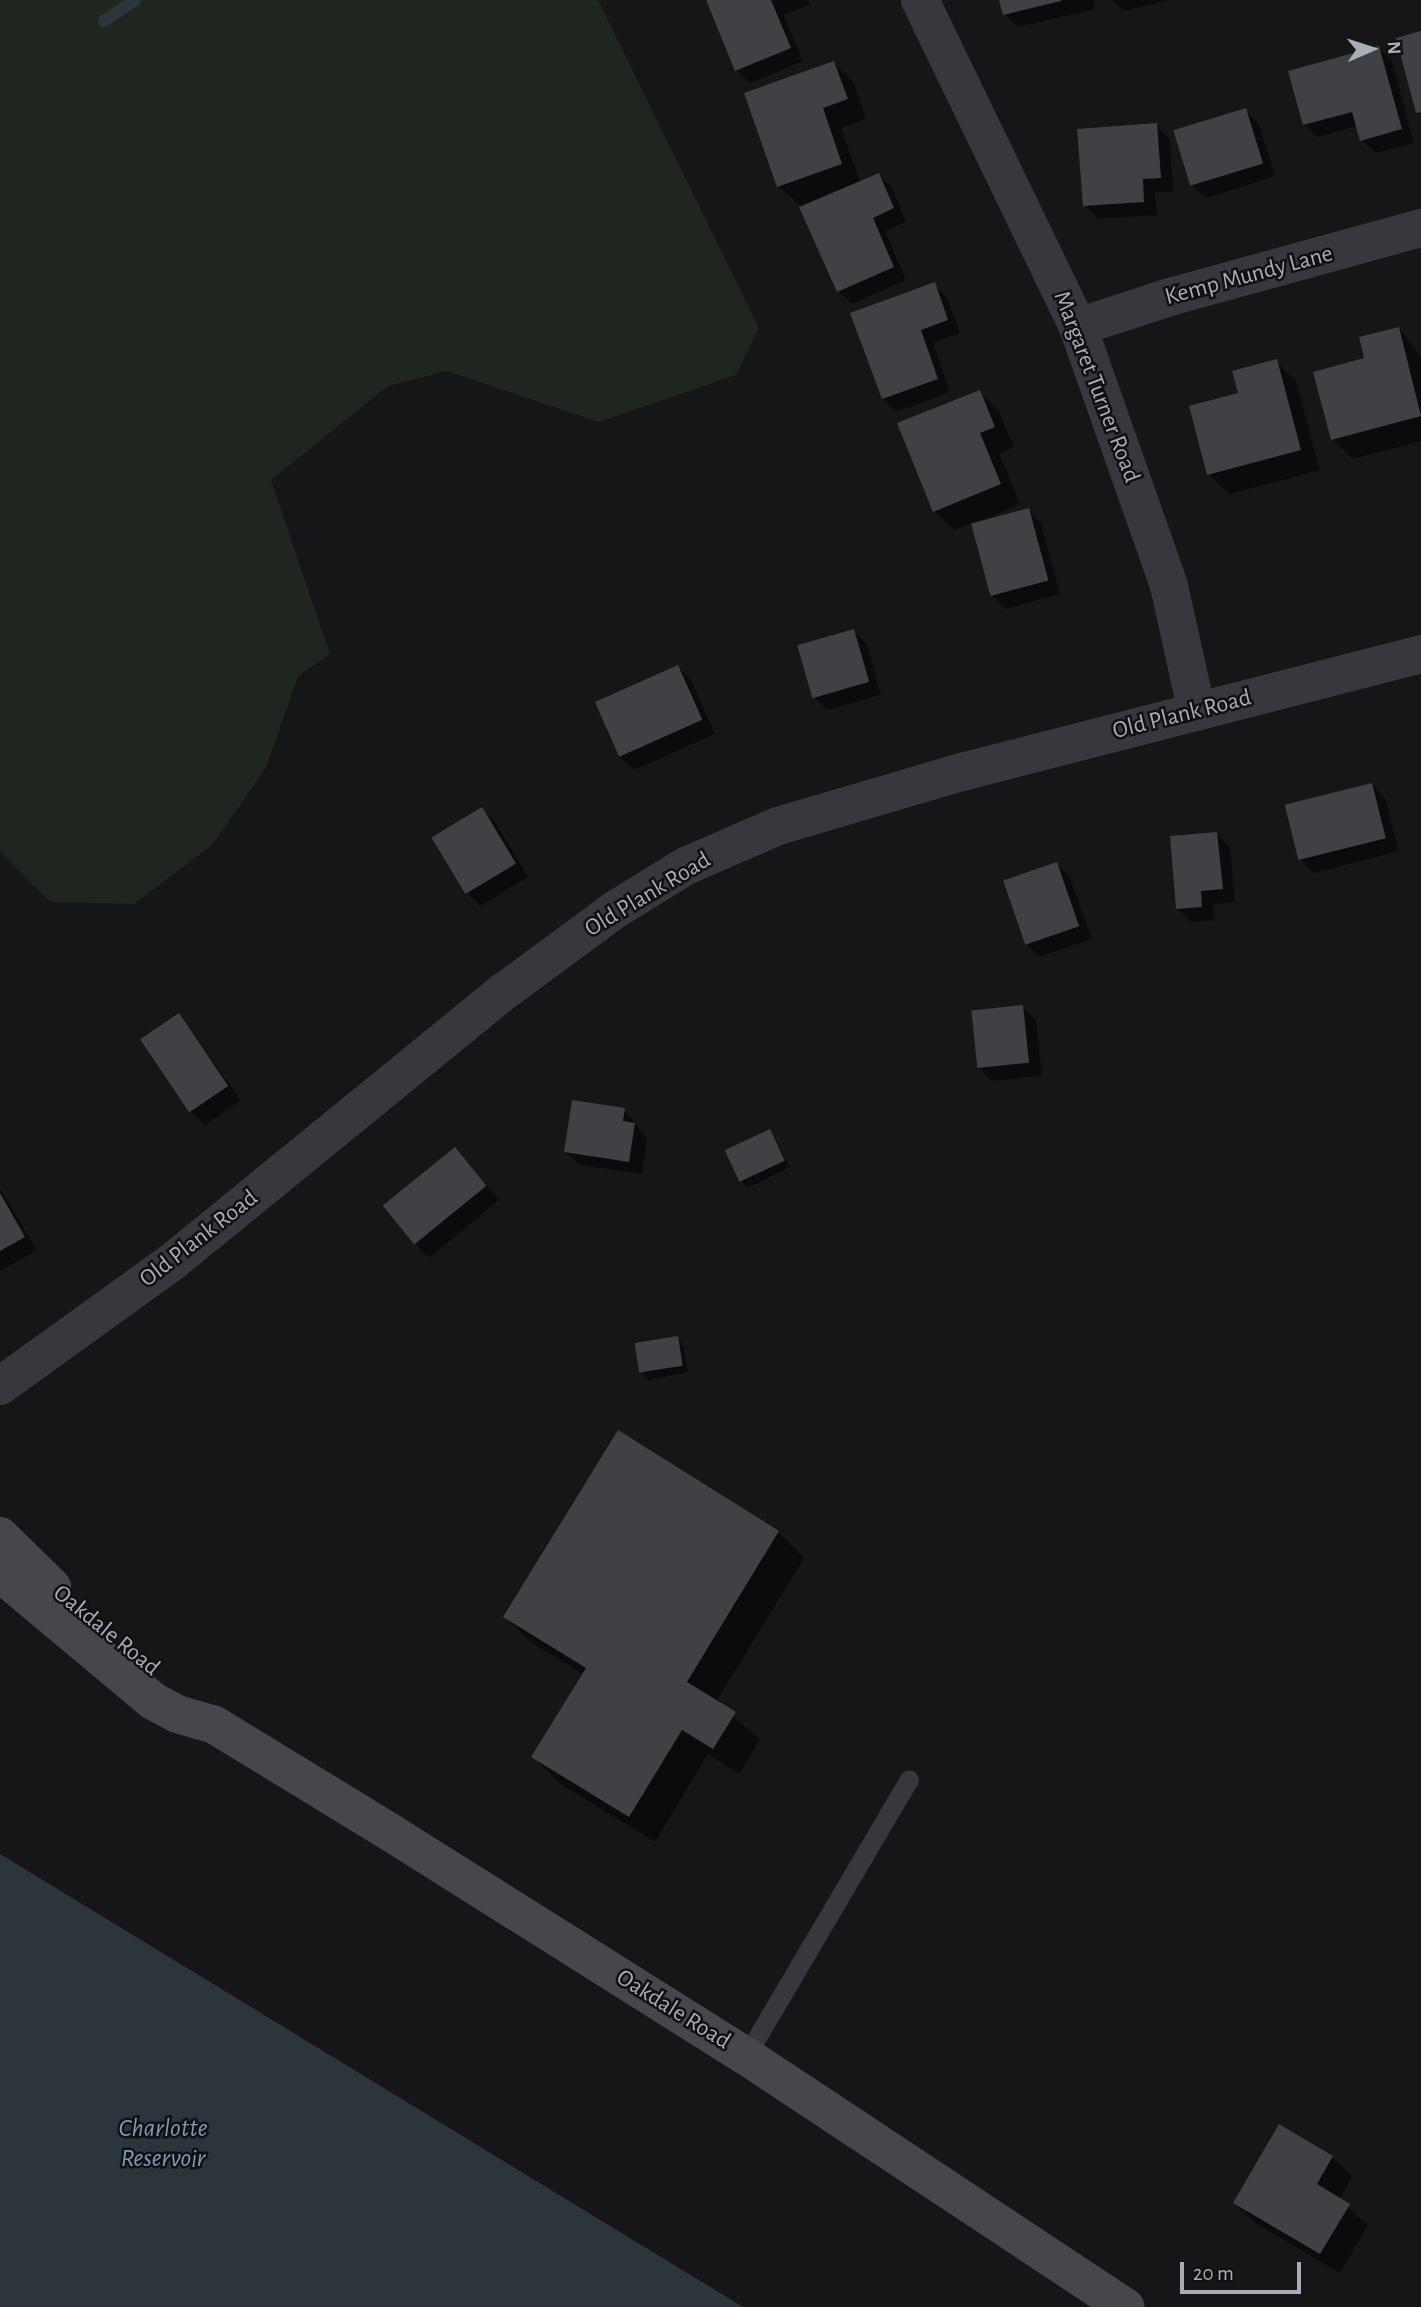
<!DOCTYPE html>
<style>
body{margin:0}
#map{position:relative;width:1421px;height:2307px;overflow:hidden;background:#161618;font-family:"Alegreya Sans",sans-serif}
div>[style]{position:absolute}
.green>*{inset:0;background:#1e261f}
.water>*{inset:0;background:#2c353c}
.shadow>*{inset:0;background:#0007}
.stream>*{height:12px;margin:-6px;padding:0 6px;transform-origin:6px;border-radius:6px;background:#2c353c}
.building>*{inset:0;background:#404145;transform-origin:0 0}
.service>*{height:19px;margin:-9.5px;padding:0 9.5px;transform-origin:9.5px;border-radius:9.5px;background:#37383d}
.minor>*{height:38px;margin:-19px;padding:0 19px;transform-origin:19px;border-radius:19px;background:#37383d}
.tertiary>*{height:38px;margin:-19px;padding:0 19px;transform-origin:19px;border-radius:19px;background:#37383d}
.secondary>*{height:38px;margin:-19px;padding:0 19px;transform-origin:19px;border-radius:19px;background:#45474d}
span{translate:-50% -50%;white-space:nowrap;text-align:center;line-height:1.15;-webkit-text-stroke:5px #111113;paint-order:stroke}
.street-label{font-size:24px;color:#a8adb8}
.water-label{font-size:26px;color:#7f9bb3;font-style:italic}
.north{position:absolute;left:1337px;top:14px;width:70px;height:70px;-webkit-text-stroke:5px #111113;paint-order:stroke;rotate:87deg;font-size:19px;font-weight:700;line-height:28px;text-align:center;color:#a8adb8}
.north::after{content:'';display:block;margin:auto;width:24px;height:32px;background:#a8adb8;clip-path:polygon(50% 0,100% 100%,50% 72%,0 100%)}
.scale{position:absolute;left:1180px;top:2262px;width:121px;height:32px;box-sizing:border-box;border:4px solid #a8adb8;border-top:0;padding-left:9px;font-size:21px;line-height:24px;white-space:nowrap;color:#a8adb8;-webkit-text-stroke:5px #111113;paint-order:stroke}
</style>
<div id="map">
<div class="green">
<div style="clip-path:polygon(0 0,598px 0,759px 328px,736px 375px,599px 422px,447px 371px,388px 386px,271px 480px,330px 654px,298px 676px,266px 768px,212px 845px,134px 904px,50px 902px,0 851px)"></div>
</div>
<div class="water">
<div style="clip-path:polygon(0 1854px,743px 2307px,0 2307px)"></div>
</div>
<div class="shadow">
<div style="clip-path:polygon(708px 0,809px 0,810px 4px,784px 15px,803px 61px,750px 83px,737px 70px)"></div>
<div style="clip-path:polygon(1001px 0,1093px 0,1095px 9px,1018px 27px,1004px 14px)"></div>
<div style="clip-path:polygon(1113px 0,1170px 0,1124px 11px)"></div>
<div style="clip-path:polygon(1379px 48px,1392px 61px,1414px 143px,1375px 153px,1362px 140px,1358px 126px,1317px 137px,1304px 124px)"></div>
<div style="clip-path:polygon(834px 63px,854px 83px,866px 119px,841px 128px,861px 183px,879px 175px,892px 188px,906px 222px,885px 231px,906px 280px,852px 304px,838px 291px,800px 205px,778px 186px)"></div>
<div style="clip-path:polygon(1245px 110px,1259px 124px,1275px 176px,1206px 198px,1192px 185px)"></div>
<div style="clip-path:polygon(1156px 125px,1170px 139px,1173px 191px,1155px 192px,1157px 215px,1098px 219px,1085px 205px)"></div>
<div style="clip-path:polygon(934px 284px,947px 298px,960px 333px,933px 343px,950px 392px,896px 412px,883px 399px)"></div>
<div style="clip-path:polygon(1399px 328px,1421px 357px,1421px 441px,1353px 459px,1333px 440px,1315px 373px,1366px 359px)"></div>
<div style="clip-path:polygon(1276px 361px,1296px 381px,1320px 470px,1229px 494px,1209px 474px,1240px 394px)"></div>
<div style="clip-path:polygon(980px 392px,999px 412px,1014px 447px,999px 453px,1020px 504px,977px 523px,1028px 510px,1041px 523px,1060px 594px,1005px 609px,992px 595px,973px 523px,954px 530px,934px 511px)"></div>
<div style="clip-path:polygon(853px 631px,867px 644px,881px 695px,827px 710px,813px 696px)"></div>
<div style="clip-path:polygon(678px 667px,691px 680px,715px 734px,634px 770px,620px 757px)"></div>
<div style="clip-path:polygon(1372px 785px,1385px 798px,1399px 851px,1314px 873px,1301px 860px,1287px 807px)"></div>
<div style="clip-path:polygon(481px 809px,495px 822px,528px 877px,480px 906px,467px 893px)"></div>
<div style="clip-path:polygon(1217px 834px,1230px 847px,1235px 902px,1213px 904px,1215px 920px,1191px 922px,1178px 909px)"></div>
<div style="clip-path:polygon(1057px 864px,1070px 877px,1092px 939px,1039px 957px,1026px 944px)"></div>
<div style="clip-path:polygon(1022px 1007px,1036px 1020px,1042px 1076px,992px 1081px,978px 1068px)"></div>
<div style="clip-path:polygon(179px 1016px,241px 1100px,205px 1125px,191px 1112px)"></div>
<div style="clip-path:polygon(624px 1110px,647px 1138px,642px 1174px,580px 1165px,566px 1152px)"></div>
<div style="clip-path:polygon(770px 1131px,790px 1167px,748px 1188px,742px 1182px)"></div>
<div style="clip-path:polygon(468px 1163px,499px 1200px,429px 1258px,416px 1244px)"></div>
<div style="clip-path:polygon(0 1189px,37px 1250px,0 1271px)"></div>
<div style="clip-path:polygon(677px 1338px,683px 1344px,688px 1372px,648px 1380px,642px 1374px)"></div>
<div style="clip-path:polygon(778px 1532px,804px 1558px,716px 1702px,760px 1739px,739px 1774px,708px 1754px,655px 1842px,559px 1783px,534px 1757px,584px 1675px,531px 1642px,505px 1617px)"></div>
<div style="clip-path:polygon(1332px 2157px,1352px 2177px,1339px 2200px,1368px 2225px,1340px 2273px,1255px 2223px,1235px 2203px)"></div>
</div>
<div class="stream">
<div style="left:104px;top:21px;width:37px;rotate:-34deg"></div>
</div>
<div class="building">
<div style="clip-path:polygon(706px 0,771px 0,791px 48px,735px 71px)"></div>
<div style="clip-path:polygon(999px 0,1061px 0,1061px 1px,1003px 15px)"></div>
<div style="clip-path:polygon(1421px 31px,1421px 112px,1416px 113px,1396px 38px)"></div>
<div style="clip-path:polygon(1379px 46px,1402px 129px,1360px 141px,1352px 112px,1303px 125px,1288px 71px)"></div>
<div style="clip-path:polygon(834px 61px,848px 99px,823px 108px,842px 164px,777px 187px,744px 93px)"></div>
<div style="left:1246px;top:108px;width:58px;height:76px;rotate:73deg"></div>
<div style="clip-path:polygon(1157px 123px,1161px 178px,1143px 179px,1144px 202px,1083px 206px,1077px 129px)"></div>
<div style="clip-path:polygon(879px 173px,894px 208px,873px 218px,894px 267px,837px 292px,799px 207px)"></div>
<div style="clip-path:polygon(935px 282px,948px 320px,921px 330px,938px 379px,882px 399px,850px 313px)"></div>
<div style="clip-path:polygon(1399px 327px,1421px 416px,1331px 440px,1313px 372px,1364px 358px,1359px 337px)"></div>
<div style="clip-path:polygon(1277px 359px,1301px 450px,1207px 475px,1189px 406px,1238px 393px,1232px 371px)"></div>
<div style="clip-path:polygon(980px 390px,995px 427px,980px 433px,1001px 484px,933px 512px,897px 423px)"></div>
<div style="left:1029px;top:508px;width:75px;height:60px;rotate:75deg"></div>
<div style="left:854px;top:629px;width:55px;height:59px;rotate:74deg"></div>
<div style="left:678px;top:665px;width:60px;height:91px;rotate:66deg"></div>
<div style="left:1372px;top:783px;width:57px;height:90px;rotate:76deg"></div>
<div style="left:482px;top:807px;width:66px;height:59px;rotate:59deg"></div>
<div style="clip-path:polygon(1217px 832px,1223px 889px,1201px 891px,1202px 907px,1176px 909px,1170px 836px)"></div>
<div style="left:1057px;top:862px;width:68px;height:57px;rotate:71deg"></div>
<div style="left:1023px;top:1005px;width:58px;height:52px;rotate:84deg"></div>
<div style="left:179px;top:1013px;width:88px;height:47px;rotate:56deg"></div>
<div style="clip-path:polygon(572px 1100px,625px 1108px,623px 1121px,635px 1123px,629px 1162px,564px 1152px)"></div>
<div style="left:770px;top:1129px;width:35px;height:50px;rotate:65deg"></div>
<div style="left:455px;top:1147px;width:50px;height:93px;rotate:51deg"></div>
<div style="clip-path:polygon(0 1193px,25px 1237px,0 1251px)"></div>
<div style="left:678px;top:1336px;width:30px;height:44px;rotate:81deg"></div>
<div style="clip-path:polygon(618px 1430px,779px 1531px,687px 1682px,736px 1712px,713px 1749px,682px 1730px,629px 1817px,531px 1757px,586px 1668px,503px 1617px)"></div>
<div style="clip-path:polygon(1279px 2124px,1333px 2156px,1317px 2184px,1350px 2204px,1320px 2254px,1233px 2203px)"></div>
</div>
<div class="service">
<div style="left:746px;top:2056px;width:321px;rotate:-59.5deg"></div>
</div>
<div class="minor">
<div style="left:920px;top:0;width:363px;rotate:64.2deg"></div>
<div style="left:1078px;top:327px;width:275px;rotate:70.6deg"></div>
<div style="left:1169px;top:586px;width:129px;rotate:77.5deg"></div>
<div style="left:1078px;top:327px;width:97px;rotate:-18.1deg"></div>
<div style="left:1170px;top:297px;width:260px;rotate:-15.4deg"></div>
</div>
<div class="tertiary">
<div style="left:0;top:1386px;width:212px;rotate:-35.8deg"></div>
<div style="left:172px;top:1262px;width:431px;rotate:-39.2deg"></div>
<div style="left:506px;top:990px;width:137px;rotate:-36.4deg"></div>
<div style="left:616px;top:909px;width:82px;rotate:-31.6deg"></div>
<div style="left:686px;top:866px;width:100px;rotate:-23.5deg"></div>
<div style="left:778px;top:826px;width:192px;rotate:-16.4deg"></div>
<div style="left:962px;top:772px;width:474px;rotate:-14.4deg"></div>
</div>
<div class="secondary">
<div style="left:0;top:1536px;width:73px;rotate:44.4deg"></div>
<div style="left:0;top:1573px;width:199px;rotate:39.9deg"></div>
<div style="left:153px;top:1701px;width:27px;rotate:28deg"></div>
<div style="left:177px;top:1714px;width:37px;rotate:16deg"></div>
<div style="left:213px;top:1724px;width:211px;rotate:31.4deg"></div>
<div style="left:393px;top:1834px;width:417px;rotate:32.2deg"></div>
<div style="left:746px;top:2056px;width:455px;rotate:33.5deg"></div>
</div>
<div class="street-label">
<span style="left:1249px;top:276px;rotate:-15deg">Kemp Mundy Lane</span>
<span style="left:1096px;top:387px;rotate:69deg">Margaret Turner Road</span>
<span style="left:1182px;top:715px;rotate:-14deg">Old Plank Road</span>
<span style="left:648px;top:895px;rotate:-31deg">Old Plank Road</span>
<span style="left:199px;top:1239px;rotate:-38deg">Old Plank Road</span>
<span style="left:106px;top:1631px;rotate:39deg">Oakdale Road</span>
<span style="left:673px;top:2010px;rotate:32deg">Oakdale Road</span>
</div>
<div class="water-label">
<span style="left:163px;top:2144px">Charlotte<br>Reservoir</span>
</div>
<div class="north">N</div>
<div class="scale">20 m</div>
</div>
